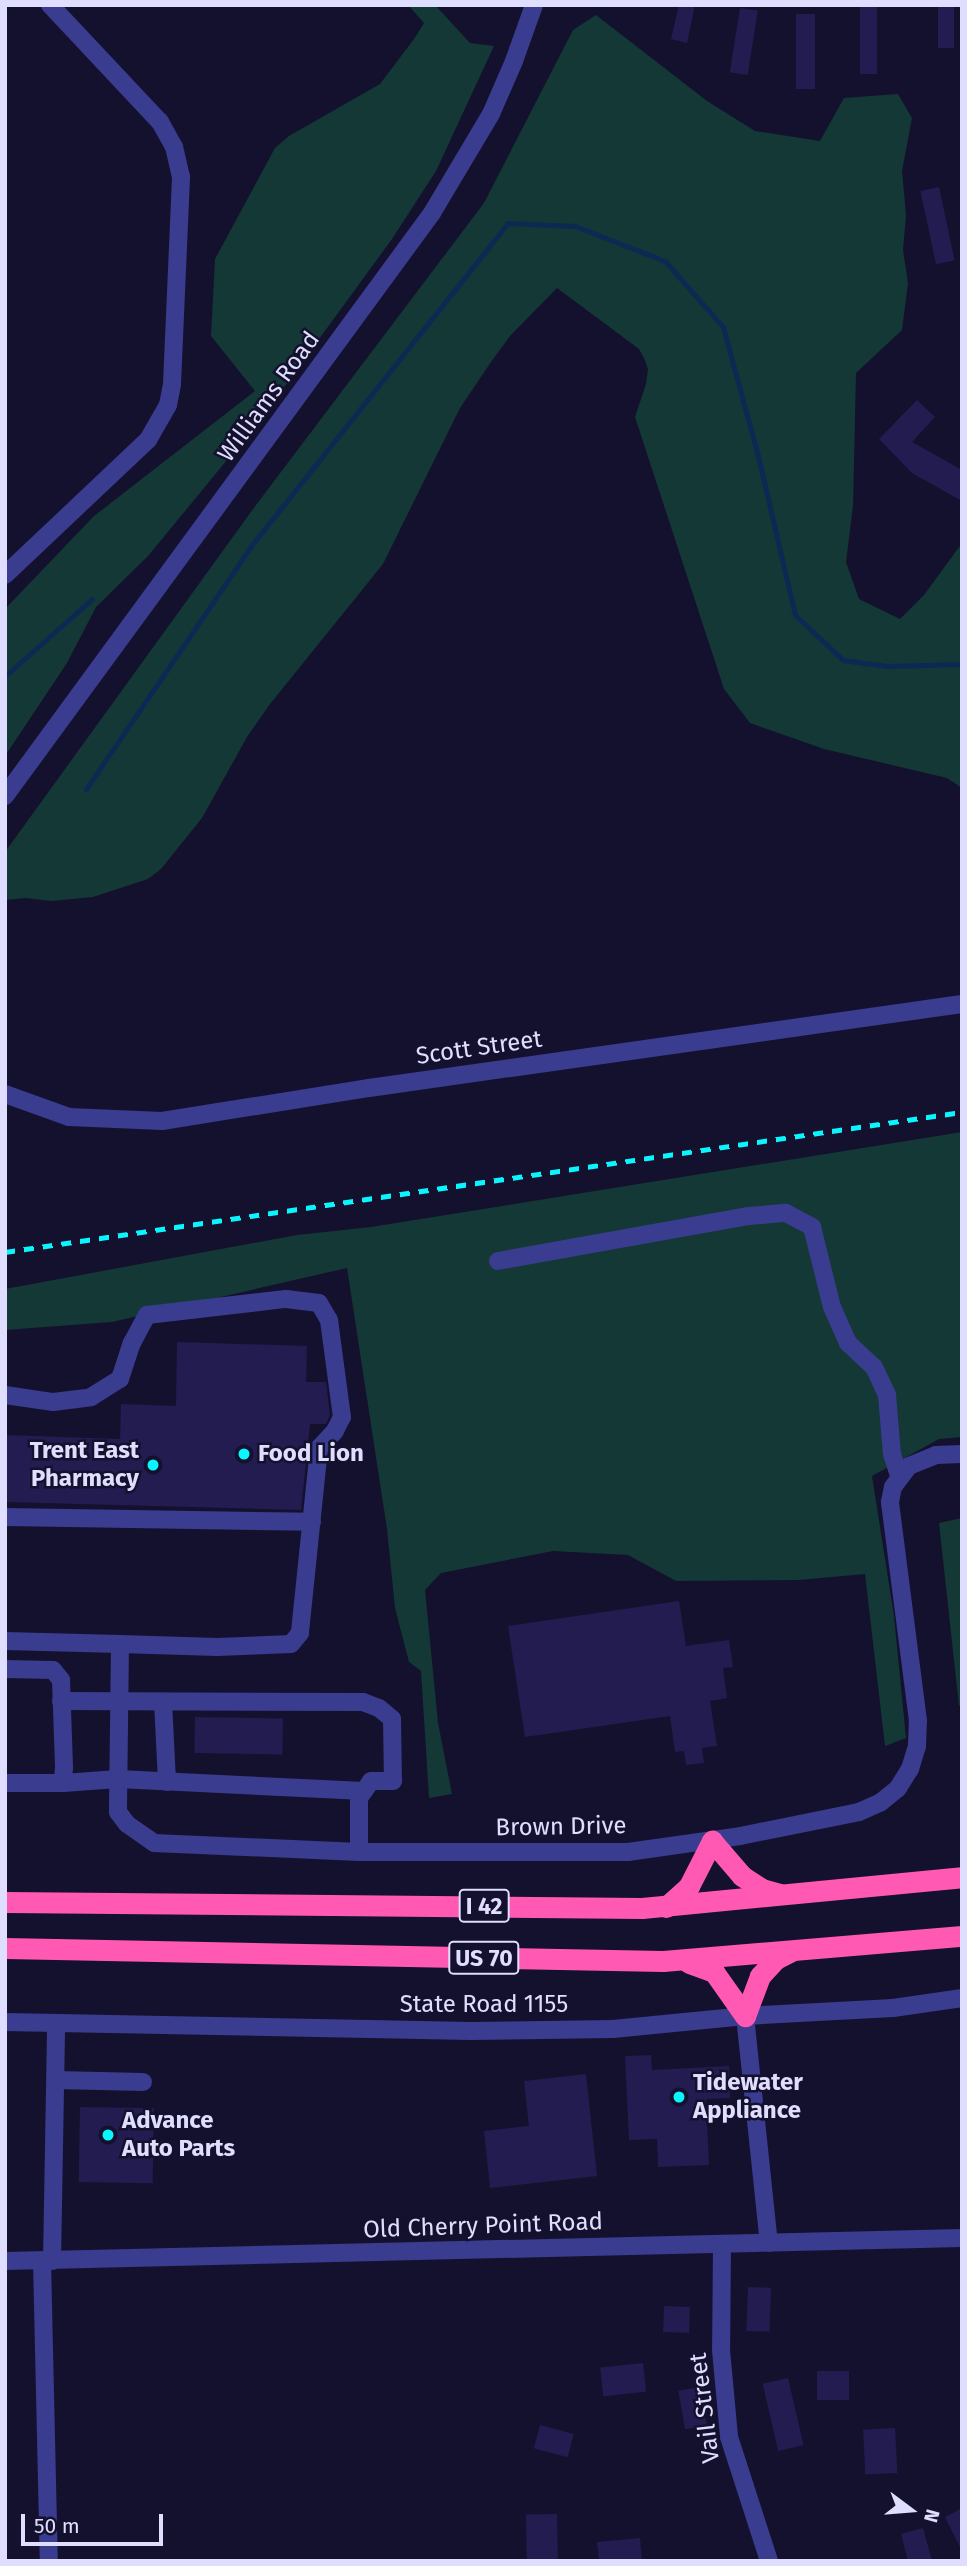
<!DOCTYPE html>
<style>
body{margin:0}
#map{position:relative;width:967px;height:2566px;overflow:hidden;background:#14112e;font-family:"Fira Sans",sans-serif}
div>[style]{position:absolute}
.green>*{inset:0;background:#133835}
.stream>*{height:5px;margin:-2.5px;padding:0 2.5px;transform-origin:2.5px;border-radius:2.5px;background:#0b2a53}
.building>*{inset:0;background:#231c50;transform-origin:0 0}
.minor>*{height:18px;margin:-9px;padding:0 9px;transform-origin:9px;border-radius:9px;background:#3a3c8f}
.highway>*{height:21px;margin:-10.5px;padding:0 10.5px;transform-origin:10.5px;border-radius:10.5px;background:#ff59b3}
.rail>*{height:5px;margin-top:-2.5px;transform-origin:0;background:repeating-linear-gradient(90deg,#0af6ff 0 10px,transparent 0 19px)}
.dots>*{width:19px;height:19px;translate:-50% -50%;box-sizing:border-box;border:4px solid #14112e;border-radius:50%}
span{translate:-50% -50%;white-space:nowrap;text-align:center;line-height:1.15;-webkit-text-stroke:5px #14112e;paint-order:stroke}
.shield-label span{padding:2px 5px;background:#14112e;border:2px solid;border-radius:5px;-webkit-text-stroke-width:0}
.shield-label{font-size:23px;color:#e0deff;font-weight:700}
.street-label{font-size:24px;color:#e0deff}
.poi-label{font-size:24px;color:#e0deff;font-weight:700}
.right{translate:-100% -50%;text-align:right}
.left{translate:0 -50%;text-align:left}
.frame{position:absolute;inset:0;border:7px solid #e0deff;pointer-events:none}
.north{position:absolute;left:876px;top:2475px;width:70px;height:70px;-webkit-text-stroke:5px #14112e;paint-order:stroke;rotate:106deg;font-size:19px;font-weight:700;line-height:28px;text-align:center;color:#e0deff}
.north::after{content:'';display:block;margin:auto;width:24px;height:32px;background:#e0deff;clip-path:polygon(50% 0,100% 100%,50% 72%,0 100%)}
.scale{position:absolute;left:21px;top:2514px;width:142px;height:32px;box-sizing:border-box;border:4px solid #e0deff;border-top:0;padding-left:9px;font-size:21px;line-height:24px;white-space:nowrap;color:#e0deff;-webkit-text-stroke:5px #14112e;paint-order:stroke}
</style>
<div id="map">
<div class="green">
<div style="clip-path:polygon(408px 5px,435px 5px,470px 43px,494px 46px,436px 171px,392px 239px,260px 420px,148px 556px,96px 607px,67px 663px,5px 756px,5px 609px,94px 516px,255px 391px,211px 336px,215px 259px,275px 148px,289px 136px,380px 84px,414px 39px,424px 23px)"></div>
<div style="clip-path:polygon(596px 15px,707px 101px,755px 131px,820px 141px,844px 98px,898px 94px,912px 118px,902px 171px,906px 215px,903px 250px,908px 283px,902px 330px,856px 373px,853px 506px,846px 562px,859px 599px,900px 619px,924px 595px,962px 543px,962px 788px,947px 778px,824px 749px,750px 723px,724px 689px,635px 417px,646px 384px,648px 369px,644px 358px,639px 349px,557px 288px,510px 336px,491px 362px,460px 408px,383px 564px,270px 704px,247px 737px,202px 818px,161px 869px,148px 879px,93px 897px,51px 901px,26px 898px,5px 900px,5px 852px,256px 505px,484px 203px,573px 30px)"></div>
<div style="clip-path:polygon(962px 1132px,962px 1437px,939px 1439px,872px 1476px,894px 1616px,906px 1738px,885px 1746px,865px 1574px,799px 1580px,676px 1581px,628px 1555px,553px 1551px,441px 1573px,425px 1590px,438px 1723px,452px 1794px,429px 1798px,421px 1671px,409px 1662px,395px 1608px,387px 1529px,347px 1268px,112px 1322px,5px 1330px,5px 1289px,297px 1235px,371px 1227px)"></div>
<div style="clip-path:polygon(962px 1518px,962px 1704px,959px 1706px,939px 1523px)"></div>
</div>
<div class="stream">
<div style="left:5px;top:676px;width:116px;rotate:-41.5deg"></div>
<div style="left:86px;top:789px;width:294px;rotate:-55.8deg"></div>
<div style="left:251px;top:546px;width:413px;rotate:-51.5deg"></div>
<div style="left:508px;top:223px;width:67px;rotate:2.6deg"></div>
<div style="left:575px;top:226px;width:97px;rotate:21.3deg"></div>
<div style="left:665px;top:261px;width:88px;rotate:48.7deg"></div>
<div style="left:723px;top:327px;width:134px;rotate:74.8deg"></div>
<div style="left:758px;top:456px;width:163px;rotate:76.9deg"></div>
<div style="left:795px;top:615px;width:66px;rotate:43.2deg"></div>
<div style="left:843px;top:660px;width:44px;rotate:7.8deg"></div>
<div style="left:887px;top:666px;width:75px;rotate:-1.5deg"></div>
</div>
<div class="building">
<div style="clip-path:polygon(679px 5px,695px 5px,687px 43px,671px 39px)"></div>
<div style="left:860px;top:5px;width:17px;height:69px"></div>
<div style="left:938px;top:5px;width:16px;height:43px"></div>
<div style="left:740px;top:8px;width:18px;height:65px;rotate:9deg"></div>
<div style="left:796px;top:14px;width:19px;height:75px"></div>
<div style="left:939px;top:187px;width:75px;height:19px;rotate:78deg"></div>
<div style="clip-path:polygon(917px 400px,935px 417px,912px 442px,962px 470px,962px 501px,912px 473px,879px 439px)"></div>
<div style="clip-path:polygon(177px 1342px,307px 1346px,306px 1382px,326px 1382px,330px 1415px,326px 1424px,310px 1424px,301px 1510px,5px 1502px,5px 1435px,120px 1439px,121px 1404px,176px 1406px)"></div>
<div style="clip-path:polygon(679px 1601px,686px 1646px,729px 1640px,733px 1667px,723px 1668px,727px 1698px,710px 1701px,717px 1746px,702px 1748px,704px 1763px,686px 1765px,684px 1751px,675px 1752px,670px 1716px,525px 1737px,508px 1626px)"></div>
<div style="left:195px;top:1717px;width:88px;height:36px;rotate:1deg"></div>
<div style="clip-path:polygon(651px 2055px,652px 2070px,729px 2066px,730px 2098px,706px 2099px,709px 2165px,658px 2167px,657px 2139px,629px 2140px,625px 2056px)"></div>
<div style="clip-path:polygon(586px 2074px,597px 2176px,490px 2188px,484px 2131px,529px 2126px,524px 2081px)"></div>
<div style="left:80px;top:2107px;width:74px;height:75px;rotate:1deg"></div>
<div style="left:748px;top:2287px;width:23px;height:44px;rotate:2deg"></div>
<div style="left:664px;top:2306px;width:26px;height:26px;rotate:2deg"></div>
<div style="left:643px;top:2363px;width:29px;height:43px;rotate:84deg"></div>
<div style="left:817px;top:2371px;width:32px;height:29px"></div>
<div style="left:788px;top:2378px;width:69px;height:26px;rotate:77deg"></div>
<div style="left:700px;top:2387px;width:39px;height:22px;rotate:80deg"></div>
<div style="left:540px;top:2425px;width:35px;height:24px;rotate:15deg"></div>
<div style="left:895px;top:2428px;width:45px;height:32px;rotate:87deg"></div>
<div style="clip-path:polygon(962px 2508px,962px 2551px,945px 2517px)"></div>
<div style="left:557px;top:2514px;width:47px;height:31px;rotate:89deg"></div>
<div style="clip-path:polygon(923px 2528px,932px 2561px,908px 2561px,901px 2534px)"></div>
<div style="clip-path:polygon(640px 2538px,642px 2561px,599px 2561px,597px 2542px)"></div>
</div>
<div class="minor">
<div style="left:5px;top:575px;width:197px;rotate:-43.4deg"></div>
<div style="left:148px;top:440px;width:40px;rotate:-60.3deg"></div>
<div style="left:168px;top:405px;width:21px;rotate:-79deg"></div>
<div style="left:172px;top:384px;width:207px;rotate:-87.5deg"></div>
<div style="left:181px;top:177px;width:31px;rotate:-103deg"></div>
<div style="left:174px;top:147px;width:29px;rotate:-119deg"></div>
<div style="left:160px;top:122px;width:161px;rotate:-133.2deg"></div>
<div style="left:5px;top:796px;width:723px;rotate:-53.78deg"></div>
<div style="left:432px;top:213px;width:115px;rotate:-59.2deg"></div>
<div style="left:491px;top:114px;width:58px;rotate:-66.5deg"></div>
<div style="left:514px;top:61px;width:59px;rotate:-70.3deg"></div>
<div style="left:5px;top:1094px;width:68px;rotate:19.8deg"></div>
<div style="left:69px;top:1117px;width:93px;rotate:2.5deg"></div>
<div style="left:162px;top:1121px;width:210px;rotate:-9.1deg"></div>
<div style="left:369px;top:1088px;width:599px;rotate:-8.06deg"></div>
<div style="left:498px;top:1261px;width:255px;rotate:-10.2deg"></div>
<div style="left:749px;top:1216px;width:37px;rotate:-5deg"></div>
<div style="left:786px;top:1213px;width:30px;rotate:28deg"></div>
<div style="left:812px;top:1227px;width:82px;rotate:76deg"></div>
<div style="left:832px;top:1307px;width:39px;rotate:66deg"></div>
<div style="left:848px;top:1343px;width:35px;rotate:43deg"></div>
<div style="left:874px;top:1367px;width:31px;rotate:65deg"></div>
<div style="left:887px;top:1395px;width:59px;rotate:85.2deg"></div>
<div style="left:892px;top:1454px;width:22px;rotate:72deg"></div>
<div style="left:5px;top:1395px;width:49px;rotate:8.3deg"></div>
<div style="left:53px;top:1402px;width:38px;rotate:-7deg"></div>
<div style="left:91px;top:1397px;width:34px;rotate:-32deg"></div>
<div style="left:120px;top:1379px;width:38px;rotate:-72deg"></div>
<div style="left:132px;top:1343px;width:32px;rotate:-62deg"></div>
<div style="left:147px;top:1315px;width:140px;rotate:-6.6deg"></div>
<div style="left:286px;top:1299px;width:33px;rotate:7deg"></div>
<div style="left:319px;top:1303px;width:20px;rotate:60deg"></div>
<div style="left:329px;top:1320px;width:98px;rotate:82.4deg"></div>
<div style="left:342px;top:1417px;width:16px;rotate:117deg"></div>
<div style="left:335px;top:1431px;width:23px;rotate:133deg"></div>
<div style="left:319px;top:1448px;width:186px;rotate:95.9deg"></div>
<div style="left:300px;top:1633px;width:14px;rotate:129deg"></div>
<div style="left:291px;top:1644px;width:74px;rotate:177.7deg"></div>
<div style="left:217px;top:1647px;width:97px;rotate:-178.2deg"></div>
<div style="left:5px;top:1517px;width:307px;rotate:0.9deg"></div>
<div style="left:5px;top:1641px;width:115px;rotate:1.5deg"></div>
<div style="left:120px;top:1644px;width:168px;rotate:90.7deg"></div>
<div style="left:118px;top:1812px;width:15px;rotate:53deg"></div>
<div style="left:127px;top:1824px;width:33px;rotate:35deg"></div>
<div style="left:154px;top:1843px;width:205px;rotate:2.5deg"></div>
<div style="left:359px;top:1852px;width:269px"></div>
<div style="left:628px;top:1852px;width:113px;rotate:-8.1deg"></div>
<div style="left:740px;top:1836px;width:121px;rotate:-11.4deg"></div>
<div style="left:859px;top:1812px;width:24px;rotate:-24deg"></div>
<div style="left:881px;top:1802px;width:22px;rotate:-39deg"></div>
<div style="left:898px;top:1788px;width:22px;rotate:-58deg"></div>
<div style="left:910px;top:1769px;width:24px;rotate:-73deg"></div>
<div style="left:917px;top:1746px;width:25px;rotate:-88deg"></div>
<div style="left:918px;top:1721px;width:221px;rotate:-97.3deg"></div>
<div style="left:890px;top:1502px;width:15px;rotate:-79deg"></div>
<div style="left:893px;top:1487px;width:26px;rotate:-53deg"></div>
<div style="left:909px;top:1466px;width:29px;rotate:-22deg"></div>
<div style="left:936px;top:1455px;width:26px;rotate:-2deg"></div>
<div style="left:5px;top:1669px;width:48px;rotate:1.2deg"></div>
<div style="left:53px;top:1670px;width:13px;rotate:51deg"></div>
<div style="left:61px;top:1680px;width:87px;rotate:88deg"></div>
<div style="left:64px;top:1767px;width:16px;rotate:94deg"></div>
<div style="left:63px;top:1783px;width:58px;rotate:180deg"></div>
<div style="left:61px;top:1701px;width:302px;rotate:0.2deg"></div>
<div style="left:363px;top:1702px;width:17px;rotate:21deg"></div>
<div style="left:379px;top:1708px;width:17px;rotate:40deg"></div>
<div style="left:392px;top:1719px;width:62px;rotate:89.1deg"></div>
<div style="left:393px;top:1781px;width:22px;rotate:180deg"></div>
<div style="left:371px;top:1781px;width:21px;rotate:125deg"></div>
<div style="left:359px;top:1798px;width:54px;rotate:90deg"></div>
<div style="left:163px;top:1702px;width:80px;rotate:87.1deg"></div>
<div style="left:63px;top:1783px;width:55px;rotate:-4.2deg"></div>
<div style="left:118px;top:1779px;width:246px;rotate:2.8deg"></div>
<div style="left:745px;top:2016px;width:228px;rotate:84deg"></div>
<div style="left:5px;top:2022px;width:466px;rotate:1.1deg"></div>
<div style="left:471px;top:2031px;width:142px;rotate:-0.8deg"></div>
<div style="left:613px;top:2029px;width:133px;rotate:-5.6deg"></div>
<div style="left:745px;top:2016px;width:148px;rotate:-3.1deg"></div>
<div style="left:893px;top:2008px;width:70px;rotate:-8.2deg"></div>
<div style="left:56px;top:2080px;width:87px;rotate:1.3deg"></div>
<div style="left:722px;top:2244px;width:106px;rotate:90.5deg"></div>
<div style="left:721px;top:2350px;width:87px;rotate:84.7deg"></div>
<div style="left:729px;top:2437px;width:130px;rotate:72.1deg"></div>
<div style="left:5px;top:2261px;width:957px;rotate:-1.38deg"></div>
<div style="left:42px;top:2261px;width:300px;rotate:88.7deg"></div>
<div style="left:52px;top:2261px;width:238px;rotate:-89deg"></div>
</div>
<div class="highway">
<div style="left:5px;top:1902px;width:637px;rotate:0.54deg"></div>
<div style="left:642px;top:1908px;width:321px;rotate:-5.5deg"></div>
<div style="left:666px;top:1907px;width:31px;rotate:-42deg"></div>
<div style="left:689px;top:1886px;width:51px;rotate:-62.9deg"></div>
<div style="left:712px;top:1841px;width:46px;rotate:49.4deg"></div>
<div style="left:742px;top:1876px;width:24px;rotate:33deg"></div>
<div style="left:762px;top:1889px;width:18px;rotate:16deg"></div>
<div style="left:5px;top:1948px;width:658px;rotate:1.13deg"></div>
<div style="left:663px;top:1961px;width:300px;rotate:-4.8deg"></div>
<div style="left:689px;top:1963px;width:27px;rotate:20deg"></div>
<div style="left:714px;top:1972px;width:54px;rotate:54.8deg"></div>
<div style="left:745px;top:2016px;width:43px;rotate:-69.4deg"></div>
<div style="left:760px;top:1976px;width:23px;rotate:-47deg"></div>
<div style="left:776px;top:1959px;width:16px;rotate:-27deg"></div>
</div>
<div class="rail">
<div style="left:5px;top:1252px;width:967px;rotate:-8.32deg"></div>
</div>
<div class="dots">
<div style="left:244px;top:1454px;background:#0af6ff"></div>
<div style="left:153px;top:1465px;background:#0af6ff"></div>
<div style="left:679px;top:2097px;background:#0af6ff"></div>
<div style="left:108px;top:2135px;background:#0af6ff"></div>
</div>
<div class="shield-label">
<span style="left:484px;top:1906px">I 42</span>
<span style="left:484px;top:1958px">US 70</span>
</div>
<div class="street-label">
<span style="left:269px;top:397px;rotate:-54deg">Williams Road</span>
<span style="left:479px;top:1048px;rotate:-8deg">Scott Street</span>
<span style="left:561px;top:1827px;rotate:-1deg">Brown Drive</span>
<span style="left:484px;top:2005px">State Road 1155</span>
<span style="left:483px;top:2226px;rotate:-2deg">Old Cherry Point Road</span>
<span style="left:705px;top:2408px;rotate:-97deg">Vail Street</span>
</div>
<div class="poi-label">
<span class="right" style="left:139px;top:1465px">Trent East<br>Pharmacy</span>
<span class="left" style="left:258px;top:1454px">Food Lion</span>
<span class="left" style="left:693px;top:2097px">Tidewater<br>Appliance</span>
<span class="left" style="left:122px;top:2135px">Advance<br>Auto Parts</span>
</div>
<div class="frame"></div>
<div class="north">N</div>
<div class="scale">50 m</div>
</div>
